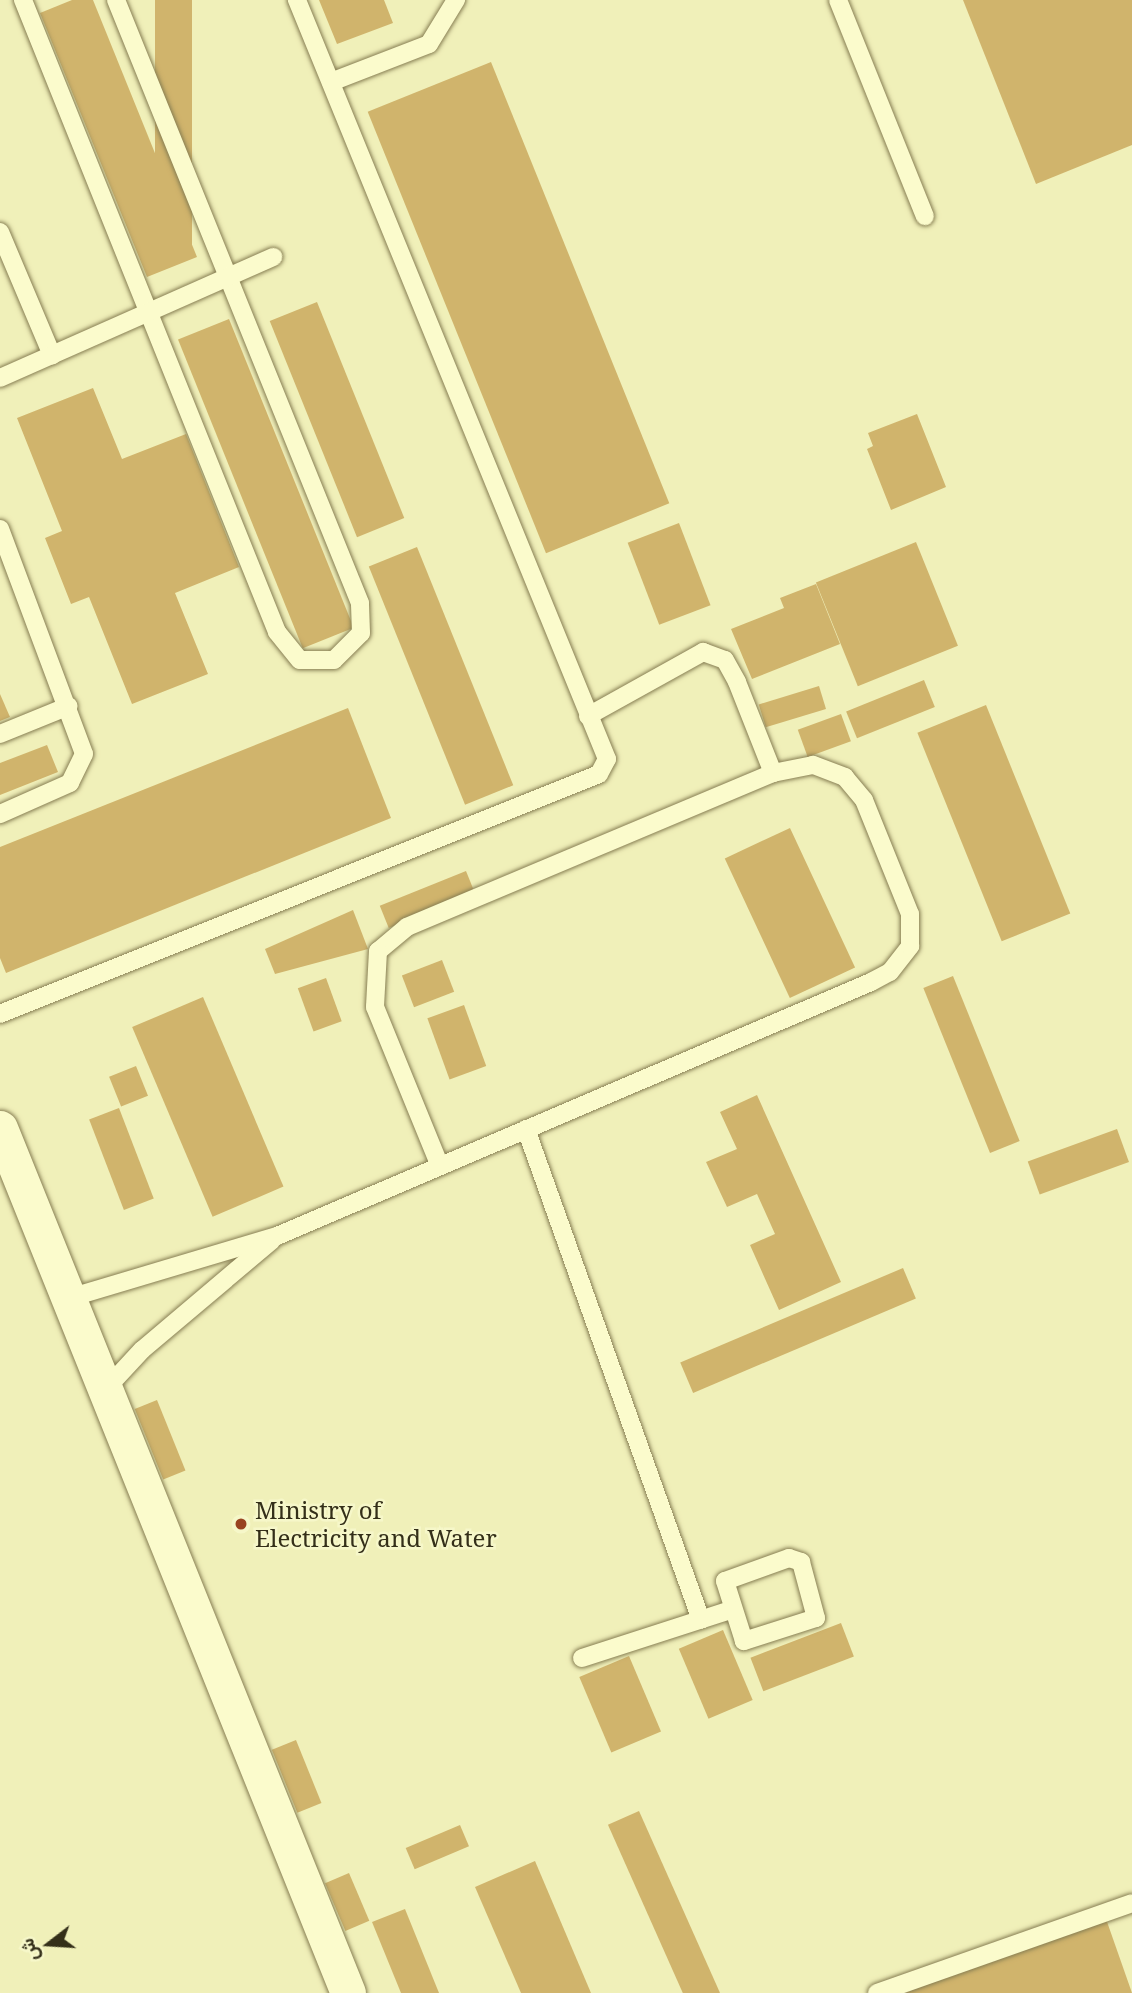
<!DOCTYPE html>
<meta charset="utf-8">
<style>
body{margin:0}
#map{position:relative;width:1132px;height:1993px;overflow:hidden;background:#f0f0b9;font-family:"Noto Serif",Vazirmatn,serif}
div>[style]{position:absolute}
.building>*{inset:0;background:#d0b46c;transform-origin:0 0}
.roads{filter:drop-shadow(0 0 2px #877e53) drop-shadow(0 0 2px #877e53)}
.service>*{height:18px;margin:-9px;padding:0 9px;transform-origin:9px;border-radius:9px;background:#fbfbcc}
.minor>*{height:35px;margin:-17.5px;padding:0 17.5px;transform-origin:17.5px;border-radius:17.5px;background:#fbfbcc}
.dots>*{width:19px;height:19px;translate:-50% -50%;box-sizing:border-box;border:4px solid #f6f7c9;border-radius:50%}
span{translate:-50% -50%;white-space:nowrap;text-align:center;line-height:1.15;-webkit-text-stroke:5px #f6f7c9;paint-order:stroke}
.poi-label{font-size:24px;color:#342f19}
.left{translate:0 -50%;text-align:left}
.north{position:absolute;left:14px;top:1909px;width:70px;height:70px;-webkit-text-stroke:5px #f6f7c9;paint-order:stroke;rotate:253deg;font-size:19px;font-weight:700;line-height:28px;text-align:center;color:#342f19}
.north::after{content:'';display:block;margin:auto;width:24px;height:32px;background:#342f19;clip-path:polygon(50% 0,100% 100%,50% 72%,0 100%)}
</style>
<div id="map">
<div class="building">
<div style="clip-path:polygon(72px 0,93px 0,197px 257px,147px 277px,40px 13px)"></div>
<div style="left:155px;top:0;width:37px;height:255px"></div>
<div style="clip-path:polygon(319px 0,384px 0,393px 23px,337px 44px)"></div>
<div style="clip-path:polygon(963px 0,1132px 0,1132px 145px,1036px 184px)"></div>
<div style="left:491px;top:62px;width:476px;height:133px;rotate:68deg"></div>
<div style="left:317px;top:302px;width:233px;height:51px;rotate:68deg"></div>
<div style="left:229px;top:319px;width:333px;height:55px;rotate:68deg"></div>
<div style="clip-path:polygon(93px 388px,122px 459px,186px 434px,239px 567px,175px 593px,208px 674px,132px 704px,89px 597px,71px 604px,45px 538px,62px 531px,17px 418px)"></div>
<div style="clip-path:polygon(917px 414px,946px 487px,891px 510px,867px 449px,873px 446px,868px 433px)"></div>
<div style="left:679px;top:523px;width:88px;height:55px;rotate:69deg"></div>
<div style="left:916px;top:542px;width:112px;height:108px;rotate:68deg"></div>
<div style="left:417px;top:547px;width:257px;height:52px;rotate:68deg"></div>
<div style="clip-path:polygon(816px 584px,840px 644px,752px 679px,731px 629px,784px 608px,780px 598px)"></div>
<div style="left:924px;top:680px;width:29px;height:84px;rotate:68deg"></div>
<div style="left:819px;top:686px;width:24px;height:63px;rotate:73deg"></div>
<div style="clip-path:polygon(0 694px,10px 717px,0 721px)"></div>
<div style="left:986px;top:705px;width:225px;height:74px;rotate:68deg"></div>
<div style="clip-path:polygon(348px 708px,391px 818px,6px 973px,0 958px,0 847px)"></div>
<div style="left:841px;top:714px;width:29px;height:46px;rotate:70deg"></div>
<div style="clip-path:polygon(47px 745px,58px 772px,0 795px,0 763px)"></div>
<div style="left:790px;top:828px;width:154px;height:72px;rotate:65deg"></div>
<div style="left:466px;top:871px;width:24px;height:93px;rotate:68deg"></div>
<div style="clip-path:polygon(353px 910px,368px 949px,275px 974px,265px 949px)"></div>
<div style="left:442px;top:960px;width:34px;height:43px;rotate:69deg"></div>
<div style="left:953px;top:976px;width:178px;height:32px;rotate:68deg"></div>
<div style="left:326px;top:978px;width:46px;height:30px;rotate:70deg"></div>
<div style="left:203px;top:997px;width:206px;height:77px;rotate:67deg"></div>
<div style="left:464px;top:1005px;width:65px;height:39px;rotate:70deg"></div>
<div style="left:136px;top:1066px;width:32px;height:29px;rotate:68deg"></div>
<div style="clip-path:polygon(757px 1095px,841px 1282px,779px 1310px,750px 1245px,775px 1234px,757px 1194px,727px 1207px,706px 1162px,737px 1149px,720px 1112px)"></div>
<div style="left:119px;top:1108px;width:97px;height:32px;rotate:69deg"></div>
<div style="left:1117px;top:1129px;width:35px;height:95px;rotate:70deg"></div>
<div style="left:903px;top:1268px;width:33px;height:242px;rotate:67deg"></div>
<div style="left:157px;top:1400px;width:76px;height:24px;rotate:68deg"></div>
<div style="left:841px;top:1623px;width:36px;height:97px;rotate:69deg"></div>
<div style="left:723px;top:1630px;width:76px;height:48px;rotate:67deg"></div>
<div style="left:629px;top:1656px;width:82px;height:54px;rotate:67deg"></div>
<div style="left:296px;top:1740px;width:68px;height:26px;rotate:68deg"></div>
<div style="left:639px;top:1811px;width:199px;height:34px;rotate:66deg"></div>
<div style="left:460px;top:1825px;width:23px;height:59px;rotate:67deg"></div>
<div style="clip-path:polygon(535px 1861px,591px 1993px,521px 1993px,475px 1887px)"></div>
<div style="left:349px;top:1873px;width:52px;height:26px;rotate:67deg"></div>
<div style="clip-path:polygon(405px 1909px,439px 1993px,401px 1993px,372px 1922px)"></div>
<div style="clip-path:polygon(1105px 1916px,1132px 1993px,905px 1993px)"></div>
</div>
<div class="roads">
<div class="service">
<div style="left:23px;top:0;width:681px;rotate:68.1deg"></div>
<div style="left:277px;top:632px;width:36px;rotate:51deg"></div>
<div style="left:300px;top:660px;width:34px"></div>
<div style="left:334px;top:660px;width:38px;rotate:-45deg"></div>
<div style="left:361px;top:633px;width:30px;rotate:-92deg"></div>
<div style="left:360px;top:603px;width:650px;rotate:-112.03deg"></div>
<div style="left:838px;top:0;width:233px;rotate:68.1deg"></div>
<div style="left:331px;top:82px;width:105px;rotate:-21.2deg"></div>
<div style="left:429px;top:44px;width:52px;rotate:-58.5deg"></div>
<div style="left:0;top:232px;width:134px;rotate:67.1deg"></div>
<div style="left:0;top:378px;width:299px;rotate:-23.9deg"></div>
<div style="left:0;top:529px;width:240px;rotate:69.5deg"></div>
<div style="left:84px;top:754px;width:32px;rotate:116deg"></div>
<div style="left:70px;top:783px;width:77px;rotate:156.1deg"></div>
<div style="left:588px;top:716px;width:132px;rotate:-29.1deg"></div>
<div style="left:703px;top:652px;width:23px;rotate:20deg"></div>
<div style="left:725px;top:660px;width:25px;rotate:61deg"></div>
<div style="left:737px;top:682px;width:98px;rotate:68.4deg"></div>
<div style="left:0;top:734px;width:74px;rotate:-22.1deg"></div>
<div style="left:0;top:1014px;width:645px;rotate:-21.83deg"></div>
<div style="left:599px;top:774px;width:17px;rotate:-62deg"></div>
<div style="left:607px;top:759px;width:820px;rotate:-112.22deg"></div>
<div style="left:526px;top:1129px;width:521px;rotate:70.38deg"></div>
<div style="left:69px;top:1298px;width:217px;rotate:-16.6deg"></div>
<div style="left:277px;top:1236px;width:646px;rotate:-23.15deg"></div>
<div style="left:871px;top:982px;width:21px;rotate:-28deg"></div>
<div style="left:890px;top:972px;width:33px;rotate:-52deg"></div>
<div style="left:910px;top:946px;width:32px;rotate:-90deg"></div>
<div style="left:910px;top:914px;width:123px;rotate:-112deg"></div>
<div style="left:864px;top:800px;width:30px;rotate:-130deg"></div>
<div style="left:845px;top:777px;width:34px;rotate:-159deg"></div>
<div style="left:813px;top:765px;width:41px;rotate:168.7deg"></div>
<div style="left:773px;top:773px;width:397px;rotate:157.2deg"></div>
<div style="left:407px;top:927px;width:38px;rotate:140deg"></div>
<div style="left:378px;top:951px;width:56px;rotate:93.1deg"></div>
<div style="left:375px;top:1007px;width:172px;rotate:67.8deg"></div>
<div style="left:104px;top:1391px;width:56px;rotate:-47.2deg"></div>
<div style="left:142px;top:1350px;width:170px;rotate:-40.2deg"></div>
<div style="left:789px;top:1558px;width:13px;rotate:18deg"></div>
<div style="left:801px;top:1562px;width:58px;rotate:75deg"></div>
<div style="left:816px;top:1618px;width:76px;rotate:162.3deg"></div>
<div style="left:744px;top:1641px;width:63px;rotate:-107.6deg"></div>
<div style="left:725px;top:1581px;width:68px;rotate:-19.8deg"></div>
<div style="left:582px;top:1658px;width:157px;rotate:-17.9deg"></div>
<div style="left:877px;top:1993px;width:270px;rotate:-19.4deg"></div>
</div>
<div class="minor">
<div style="left:0;top:1128px;width:932px;rotate:68.08deg"></div>
</div>
</div>
<div class="dots">
<div style="left:241px;top:1524px;background:#994320"></div>
</div>
<div class="poi-label">
<span class="left" style="left:255px;top:1524px">Ministry of<br>Electricity and Water</span>
</div>
<div class="north">ش</div>
</div>
